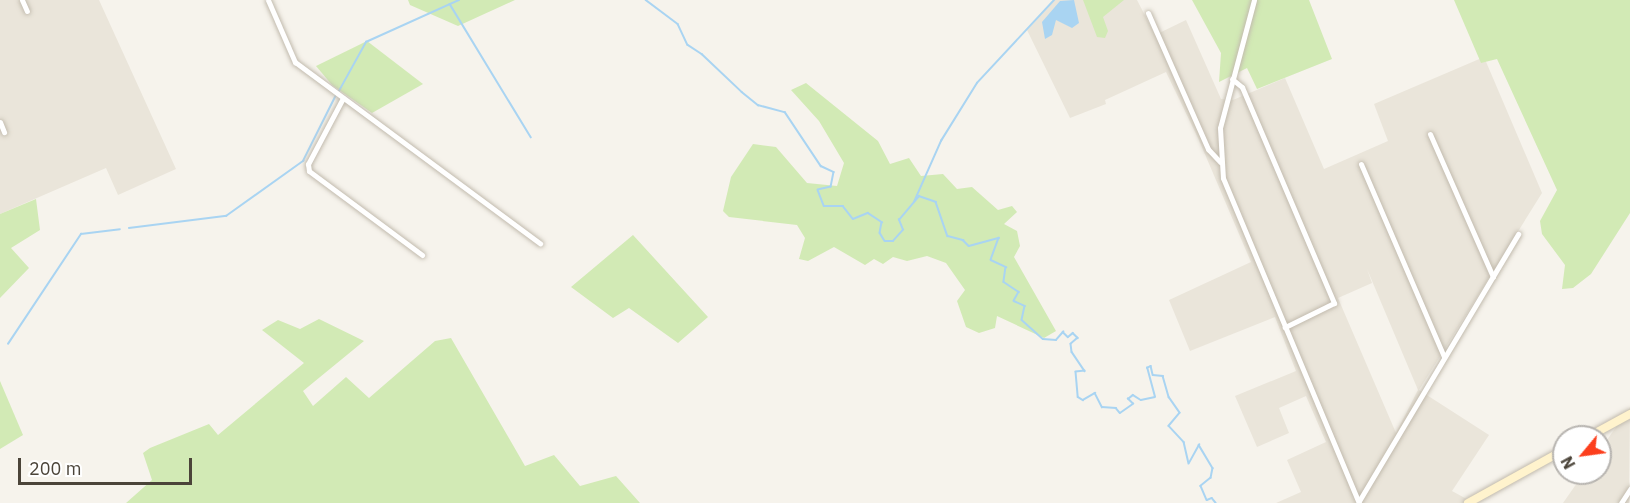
<!DOCTYPE html>
<style>
body{margin:0}
#map{position:relative;width:1630px;height:503px;overflow:hidden;background:#f6f3ec;font-family:"IBM Plex Sans",sans-serif}
div>[style]{position:absolute}
.residential>*{inset:0;background:#eae5da}
.green>*{inset:0;background:#d2eab5}
.water>*{inset:0;background:#a9d4f2}
.stream>*{height:1.5px;margin:-0.75px;padding:0 0.75px;transform-origin:0.75px;border-radius:0.75px;background:#a9d4f2}
.roads{filter:drop-shadow(0 0 2px #c2bbae) drop-shadow(0 0 2px #c2bbae)}
.street>*{height:5px;margin:-2.5px;padding:0 2.5px;transform-origin:2.5px;border-radius:2.5px;background:#fff}
.secondary>*{height:8px;margin:-4px;padding:0 4px;transform-origin:4px;border-radius:4px;background:#fff3cd}
span{translate:-50% -50%;white-space:nowrap;text-align:center;line-height:1.15;-webkit-text-stroke:4.5px #fff;paint-order:stroke}
.north{position:absolute;left:1552px;top:425px;width:60px;height:60px;box-sizing:border-box;background:#fff;border:2px solid #b7b4b0;border-radius:50%;rotate:241deg;font-size:16px;font-weight:700;line-height:24px;text-align:center;color:#4b4439}
.north::after{content:'';display:block;margin:auto;width:21px;height:27px;background:#fc3f1d;clip-path:polygon(50% 0,100% 100%,50% 72%,0 100%)}
.scale{position:absolute;left:18px;top:458px;width:174px;height:27px;box-sizing:border-box;border:3px solid #4b4439;border-top:0;padding-left:8px;font-size:18px;line-height:21px;white-space:nowrap;color:#4b4439;-webkit-text-stroke:4px #fff;paint-order:stroke}
</style>
<div id="map">
<div class="residential">
<div style="clip-path:polygon(0 0,99px 0,176px 169px,118px 195px,106px 168px,0 214px)"></div>
<div style="clip-path:polygon(evenodd,1055px 0,1137px 0,1155px 35px,1186px 20px,1221px 99px,1233px 100px,1285px 78px,1324px 169px,1388px 141px,1374px 104px,1484px 57px,1542px 193px,1419px 390px,1489px 435px,1452px 491px,1474px 503px,1276px 503px,1301px 492px,1287px 460px,1326px 442px,1306px 396px,1279px 408px,1289px 433px,1257px 447px,1235px 396px,1296px 371px,1275px 317px,1190px 351px,1169px 300px,1251px 262px,1198px 138px,1166px 72px,1105px 100px,1106px 104px,1070px 118px,1027px 30px,1055px 0,1367px 269px,1418px 390px,1396px 433px,1338px 298px,1372px 283px,1367px 269px)"></div>
<div style="clip-path:polygon(1630px 407px,1629px 503px,1563px 503px,1584px 473px,1600px 473px,1600px 450px)"></div>
</div>
<div class="green">
<div style="clip-path:polygon(408px 0,515px 0,458px 26px,410px 5px)"></div>
<div style="clip-path:polygon(1083px 0,1124px 0,1103px 17px,1108px 31px,1105px 38px,1097px 37px)"></div>
<div style="clip-path:polygon(1192px 0,1309px 0,1332px 59px,1257px 89px,1247px 68px,1219px 82px,1221px 53px)"></div>
<div style="clip-path:polygon(1454px 0,1630px 0,1630px 213px,1591px 274px,1573px 288px,1562px 289px,1565px 265px,1542px 234px,1540px 221px,1557px 190px,1497px 59px,1481px 63px)"></div>
<div style="clip-path:polygon(367px 41px,423px 84px,372px 113px,332px 85px,316px 66px)"></div>
<div style="clip-path:polygon(806px 83px,878px 141px,890px 164px,909px 158px,921px 176px,943px 174px,957px 189px,972px 187px,998px 210px,1012px 206px,1017px 212px,1004px 224px,1017px 231px,1020px 246px,1014px 257px,1056px 331px,1044px 338px,997px 316px,995px 328px,979px 333px,966px 327px,957px 301px,965px 290px,946px 263px,927px 256px,907px 261px,893px 257px,883px 264px,874px 259px,865px 265px,834px 247px,808px 261px,799px 259px,805px 238px,797px 225px,729px 217px,723px 211px,731px 177px,753px 144px,776px 147px,807px 183px,837px 186px,844px 163px,819px 121px,791px 90px)"></div>
<div style="clip-path:polygon(36px 199px,40px 230px,11px 248px,29px 268px,0 298px,0 214px)"></div>
<div style="clip-path:polygon(633px 235px,708px 317px,678px 343px,629px 308px,613px 318px,571px 287px)"></div>
<div style="clip-path:polygon(319px 319px,364px 341px,303px 391px,313px 406px,346px 377px,369px 398px,435px 341px,451px 338px,525px 466px,554px 455px,580px 486px,616px 476px,640px 503px,126px 503px,152px 480px,143px 453px,150px 448px,209px 424px,218px 435px,304px 363px,262px 330px,278px 320px,300px 329px)"></div>
<div style="clip-path:polygon(0 381px,23px 435px,0 449px)"></div>
</div>
<div class="water">
<div style="clip-path:polygon(1074px 0,1079px 23px,1072px 28px,1056px 20px,1052px 35px,1045px 39px,1042px 22px,1060px 1px)"></div>
</div>
<div class="stream">
<div style="left:646px;top:0;width:40px;rotate:37deg"></div>
<div style="left:678px;top:24px;width:23px;rotate:65deg"></div>
<div style="left:688px;top:45px;width:17px;rotate:33deg"></div>
<div style="left:702px;top:54px;width:55px;rotate:43.5deg"></div>
<div style="left:742px;top:92px;width:21px;rotate:39deg"></div>
<div style="left:758px;top:105px;width:28px;rotate:15deg"></div>
<div style="left:785px;top:112px;width:65px;rotate:56.3deg"></div>
<div style="left:821px;top:166px;width:14px;rotate:25deg"></div>
<div style="left:834px;top:172px;width:15px;rotate:101deg"></div>
<div style="left:831px;top:187px;width:13px;rotate:167deg"></div>
<div style="left:818px;top:190px;width:17px;rotate:69deg"></div>
<div style="left:824px;top:206px;width:19px"></div>
<div style="left:843px;top:206px;width:16px;rotate:52deg"></div>
<div style="left:853px;top:219px;width:16px;rotate:-22deg"></div>
<div style="left:868px;top:213px;width:17px;rotate:33deg"></div>
<div style="left:882px;top:222px;width:11px;rotate:100deg"></div>
<div style="left:880px;top:233px;width:9px;rotate:58deg"></div>
<div style="left:885px;top:241px;width:8px"></div>
<div style="left:893px;top:241px;width:15px;rotate:-48deg"></div>
<div style="left:903px;top:230px;width:11px;rotate:-112deg"></div>
<div style="left:899px;top:220px;width:31px;rotate:-50deg"></div>
<div style="left:919px;top:196px;width:18px;rotate:19deg"></div>
<div style="left:936px;top:202px;width:36px;rotate:71deg"></div>
<div style="left:948px;top:236px;width:16px;rotate:15deg"></div>
<div style="left:963px;top:240px;width:8px;rotate:45deg"></div>
<div style="left:969px;top:246px;width:31px;rotate:-15deg"></div>
<div style="left:999px;top:238px;width:23px;rotate:110deg"></div>
<div style="left:991px;top:260px;width:17px;rotate:25deg"></div>
<div style="left:1006px;top:267px;width:15px;rotate:98deg"></div>
<div style="left:1004px;top:282px;width:18px;rotate:34deg"></div>
<div style="left:1019px;top:292px;width:10px;rotate:119deg"></div>
<div style="left:1014px;top:301px;width:12px;rotate:24deg"></div>
<div style="left:1025px;top:306px;width:14px;rotate:102deg"></div>
<div style="left:1022px;top:320px;width:28px;rotate:42deg"></div>
<div style="left:1043px;top:339px;width:13px;rotate:4deg"></div>
<div style="left:1056px;top:340px;width:11px;rotate:-49deg"></div>
<div style="left:1063px;top:332px;width:7px;rotate:45deg"></div>
<div style="left:1068px;top:337px;width:6px;rotate:-39deg"></div>
<div style="left:1073px;top:333px;width:7px;rotate:45deg"></div>
<div style="left:1078px;top:338px;width:9px;rotate:139deg"></div>
<div style="left:1071px;top:344px;width:8px;rotate:83deg"></div>
<div style="left:1072px;top:352px;width:23px;rotate:56deg"></div>
<div style="left:1085px;top:371px;width:9px;rotate:174deg"></div>
<div style="left:1076px;top:372px;width:25px;rotate:85deg"></div>
<div style="left:1078px;top:397px;width:6px;rotate:31deg"></div>
<div style="left:1083px;top:400px;width:14px;rotate:-30deg"></div>
<div style="left:1095px;top:393px;width:16px;rotate:63deg"></div>
<div style="left:1102px;top:407px;width:14px;rotate:4deg"></div>
<div style="left:1116px;top:408px;width:6px;rotate:51deg"></div>
<div style="left:1120px;top:413px;width:16px;rotate:-35deg"></div>
<div style="left:1133px;top:404px;width:7px;rotate:-135deg"></div>
<div style="left:1128px;top:399px;width:6px;rotate:-39deg"></div>
<div style="left:1133px;top:395px;width:9px;rotate:32deg"></div>
<div style="left:1141px;top:400px;width:14px;rotate:-12deg"></div>
<div style="left:1155px;top:397px;width:30px;rotate:-105deg"></div>
<div style="left:1147px;top:368px;width:4px;rotate:-27deg"></div>
<div style="left:1151px;top:366px;width:9px;rotate:77deg"></div>
<div style="left:1153px;top:375px;width:10px;rotate:6deg"></div>
<div style="left:1163px;top:376px;width:22px;rotate:74deg"></div>
<div style="left:1169px;top:397px;width:19px;rotate:55deg"></div>
<div style="left:1180px;top:413px;width:17px;rotate:130deg"></div>
<div style="left:1169px;top:426px;width:22px;rotate:47deg"></div>
<div style="left:1184px;top:442px;width:22px;rotate:77deg"></div>
<div style="left:1189px;top:463px;width:21px;rotate:-61deg"></div>
<div style="left:1199px;top:445px;width:27px;rotate:59deg"></div>
<div style="left:1213px;top:468px;width:10px;rotate:101deg"></div>
<div style="left:1211px;top:478px;width:13px;rotate:141deg"></div>
<div style="left:1201px;top:486px;width:15px;rotate:67deg"></div>
<div style="left:1207px;top:500px;width:5px;rotate:-22deg"></div>
<div style="left:1212px;top:498px;width:6px;rotate:51deg"></div>
<div style="left:450px;top:4px;width:156px;rotate:58.7deg"></div>
<div style="left:339px;top:91px;width:56px;rotate:-61.1deg"></div>
<div style="left:366px;top:42px;width:102px;rotate:-24.3deg"></div>
<div style="left:914px;top:202px;width:67px;rotate:-66.1deg"></div>
<div style="left:941px;top:141px;width:68px;rotate:-58.2deg"></div>
<div style="left:977px;top:83px;width:113px;rotate:-47.1deg"></div>
<div style="left:129px;top:228px;width:98px;rotate:-7.1deg"></div>
<div style="left:226px;top:216px;width:95px;rotate:-35.5deg"></div>
<div style="left:303px;top:161px;width:72px;rotate:-63.4deg"></div>
<div style="left:8px;top:344px;width:132px;rotate:-56.4deg"></div>
<div style="left:81px;top:234px;width:39px;rotate:-7deg"></div>
</div>
<div class="roads">
<div class="street">
<div style="left:22px;top:0;width:12px;rotate:66deg"></div>
<div style="left:268px;top:0;width:68px;rotate:66.5deg"></div>
<div style="left:295px;top:62px;width:305px;rotate:36.5deg"></div>
<div style="left:1254px;top:0;width:132px;rotate:104.9deg"></div>
<div style="left:1220px;top:128px;width:50px;rotate:86.6deg"></div>
<div style="left:1223px;top:178px;width:352px;rotate:67.3deg"></div>
<div style="left:1148px;top:13px;width:149px;rotate:66.2deg"></div>
<div style="left:1208px;top:149px;width:18px;rotate:47deg"></div>
<div style="left:1232px;top:79px;width:13px;rotate:39deg"></div>
<div style="left:1242px;top:87px;width:235px;rotate:66.9deg"></div>
<div style="left:1334px;top:303px;width:55px;rotate:153.9deg"></div>
<div style="left:343px;top:98px;width:75px;rotate:117.9deg"></div>
<div style="left:308px;top:164px;width:7px;rotate:82deg"></div>
<div style="left:309px;top:171px;width:141px;rotate:36.6deg"></div>
<div style="left:0;top:122px;width:11px;rotate:68deg"></div>
<div style="left:1430px;top:134px;width:156px;rotate:66.2deg"></div>
<div style="left:1361px;top:164px;width:210px;rotate:66.7deg"></div>
<div style="left:1359px;top:501px;width:311px;rotate:-59.2deg"></div>
<div style="left:1621px;top:503px;width:17px;rotate:-57deg"></div>
</div>
<div class="secondary">
<div style="left:1588px;top:437px;width:48px;rotate:-28.7deg"></div>
<div style="left:1468px;top:503px;width:110px;rotate:-28.9deg"></div>
</div>
</div>
<div class="north">N</div>
<div class="scale">200 m</div>
</div>
